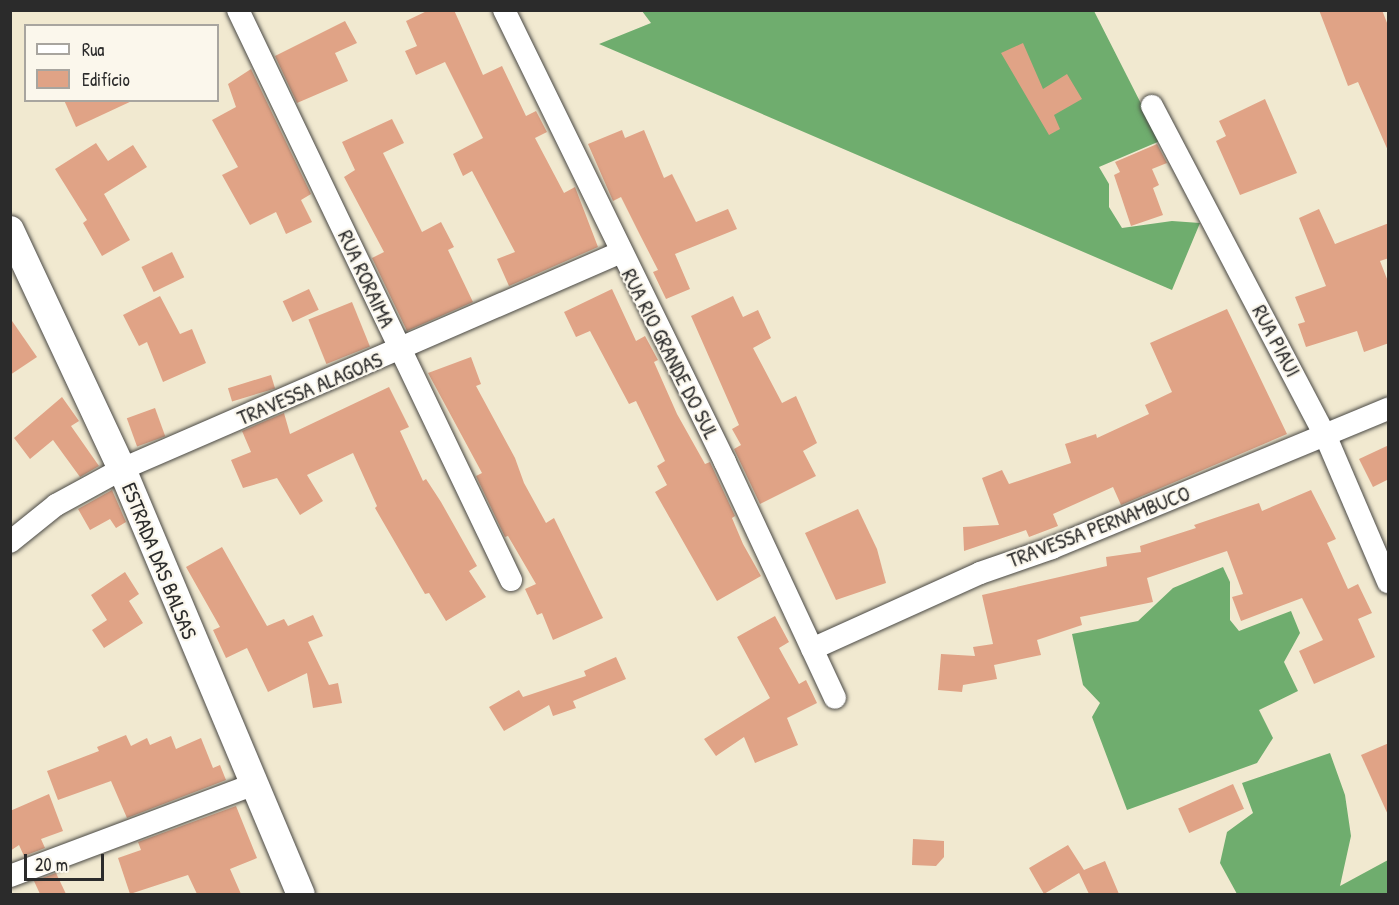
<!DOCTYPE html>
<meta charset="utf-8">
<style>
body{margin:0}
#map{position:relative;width:1399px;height:905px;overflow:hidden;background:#f1e9d0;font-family:"Patrick Hand",sans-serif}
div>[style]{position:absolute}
.forest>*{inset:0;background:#6fad6e}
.building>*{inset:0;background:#e0a386;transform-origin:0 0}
.roads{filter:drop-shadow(0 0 2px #494844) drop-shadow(0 0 2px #494844)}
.minor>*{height:22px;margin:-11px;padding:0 11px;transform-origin:11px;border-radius:11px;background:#fff}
.tertiary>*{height:28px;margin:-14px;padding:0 14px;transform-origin:14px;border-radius:14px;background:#fff}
span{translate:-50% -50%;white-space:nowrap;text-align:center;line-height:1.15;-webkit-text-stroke:4.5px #fbf7ec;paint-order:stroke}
.street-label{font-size:21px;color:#2b2b2b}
.frame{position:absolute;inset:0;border:12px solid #2b2b2b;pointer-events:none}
.legend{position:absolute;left:24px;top:24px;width:195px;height:78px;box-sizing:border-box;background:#fbf7ec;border:2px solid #a8a59f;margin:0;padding:8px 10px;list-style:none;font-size:18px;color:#2b2b2b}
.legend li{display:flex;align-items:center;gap:12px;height:30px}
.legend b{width:30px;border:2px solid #a8a59f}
.scale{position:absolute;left:24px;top:854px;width:80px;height:27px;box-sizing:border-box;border:3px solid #2b2b2b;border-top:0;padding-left:8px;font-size:18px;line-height:21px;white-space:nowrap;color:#2b2b2b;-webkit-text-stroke:4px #fbf7ec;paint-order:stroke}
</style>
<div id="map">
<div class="forest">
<div style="clip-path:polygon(642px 11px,1094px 11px,1160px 141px,1099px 167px,1109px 184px,1109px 207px,1122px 228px,1172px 221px,1200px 223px,1172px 290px,599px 44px,651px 23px)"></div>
<div style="clip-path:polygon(1223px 567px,1230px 582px,1230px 620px,1239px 631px,1291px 611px,1300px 633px,1284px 662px,1298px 691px,1259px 710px,1273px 738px,1257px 763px,1127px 810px,1092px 717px,1100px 703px,1083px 685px,1072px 634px,1138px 621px,1173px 588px)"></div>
<div style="clip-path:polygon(1330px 753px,1345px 795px,1351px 836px,1340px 886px,1388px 860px,1388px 894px,1237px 894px,1220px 863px,1227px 832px,1253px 813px,1242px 783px)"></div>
</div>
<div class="building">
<div style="clip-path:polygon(429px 10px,454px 10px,483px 75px,502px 66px,526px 116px,536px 111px,547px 132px,535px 138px,564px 193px,575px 187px,598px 247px,509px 286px,497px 259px,515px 252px,472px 171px,463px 176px,453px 154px,483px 138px,445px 62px,416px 75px,405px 51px,417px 46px,406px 21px)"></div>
<div style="clip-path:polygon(1319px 10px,1382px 10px,1389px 28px,1389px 153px,1358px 82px,1348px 86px)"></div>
<div style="clip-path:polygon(345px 21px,357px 43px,335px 53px,348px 81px,297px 103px,275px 56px)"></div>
<div style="clip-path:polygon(1023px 43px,1043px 89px,1067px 74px,1082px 99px,1054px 115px,1060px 129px,1049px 135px,1001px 53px)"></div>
<div style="clip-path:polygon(251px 69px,311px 194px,301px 200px,312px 222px,286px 234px,276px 212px,250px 225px,222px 175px,238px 167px,212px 120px,236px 107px,228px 84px)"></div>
<div style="clip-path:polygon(1265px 99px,1297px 173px,1240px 195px,1216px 141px,1226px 136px,1219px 121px)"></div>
<div style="clip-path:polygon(64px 100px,134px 100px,76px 127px)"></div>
<div style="clip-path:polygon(392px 119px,404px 143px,383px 153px,422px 232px,441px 222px,454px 247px,448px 250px,473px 302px,407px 331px,372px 258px,384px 252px,344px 177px,355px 170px,342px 142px)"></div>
<div style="clip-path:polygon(622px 130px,625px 138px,644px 130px,664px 178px,672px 174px,696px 222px,728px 209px,737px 229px,675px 254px,690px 289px,666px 299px,653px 272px,658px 270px,640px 235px,621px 197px,613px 201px,588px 144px)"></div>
<div style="clip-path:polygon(96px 143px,108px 161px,133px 145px,147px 167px,104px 194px,130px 240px,102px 256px,83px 223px,87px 220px,55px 169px)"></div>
<div style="clip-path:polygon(1157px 144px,1167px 163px,1152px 169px,1159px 185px,1153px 188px,1163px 215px,1131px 226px,1114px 175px,1120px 172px,1115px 162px)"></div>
<div style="clip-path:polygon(1319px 209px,1335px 244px,1389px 223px,1389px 258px,1380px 261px,1389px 284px,1389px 343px,1364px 352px,1357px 331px,1306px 347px,1298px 324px,1305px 322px,1295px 297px,1326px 286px,1299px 218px)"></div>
<div style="left:172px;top:252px;width:28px;height:34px;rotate:64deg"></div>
<div style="left:309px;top:289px;width:23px;height:29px;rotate:65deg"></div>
<div style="clip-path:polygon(612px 289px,636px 341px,645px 336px,658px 360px,654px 362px,677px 414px,705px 464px,710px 462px,735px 516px,732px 518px,743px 544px,761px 576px,717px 601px,655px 492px,667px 485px,657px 466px,665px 461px,636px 401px,629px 404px,590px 331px,576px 337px,564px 312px)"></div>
<div style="clip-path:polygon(160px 296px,180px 334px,192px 329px,206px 363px,163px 382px,147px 342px,139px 346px,123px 315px)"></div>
<div style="clip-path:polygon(733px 296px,743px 317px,758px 310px,771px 338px,753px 348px,782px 403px,796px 396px,817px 443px,803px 451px,816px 476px,760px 504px,734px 449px,741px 445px,732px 429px,739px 425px,691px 316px)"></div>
<div style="left:352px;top:302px;width:48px;height:47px;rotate:68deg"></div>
<div style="clip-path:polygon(1227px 309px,1287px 434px,1121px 505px,1113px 487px,1053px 514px,1058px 526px,1029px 537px,1026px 530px,964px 551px,963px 527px,999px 525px,982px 478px,1002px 470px,1009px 484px,1071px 463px,1065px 444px,1096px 434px,1097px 438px,1149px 414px,1145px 405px,1172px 392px,1150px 343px)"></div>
<div style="clip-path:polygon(10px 318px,37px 357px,10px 375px)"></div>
<div style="clip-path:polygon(471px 357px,481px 384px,476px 386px,515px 458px,524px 483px,546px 523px,554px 518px,603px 618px,553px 640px,542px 613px,537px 615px,525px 589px,536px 584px,508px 536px,505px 537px,476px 476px,482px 473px,428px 373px)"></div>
<div style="left:271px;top:375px;width:14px;height:45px;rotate:73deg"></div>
<div style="clip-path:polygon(389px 387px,409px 427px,400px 431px,423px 481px,426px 479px,441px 502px,477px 566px,469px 571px,486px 597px,446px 621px,429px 593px,425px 594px,375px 508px,377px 506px,353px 453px,307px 475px,323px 501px,300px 515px,277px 478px,243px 488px,231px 460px,251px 452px,242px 431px,284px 413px,290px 434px)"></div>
<div style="clip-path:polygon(62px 397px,79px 421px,71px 426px,99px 466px,80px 477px,53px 440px,30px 459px,14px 438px)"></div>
<div style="left:155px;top:408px;width:30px;height:30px;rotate:70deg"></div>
<div style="clip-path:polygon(1389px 445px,1389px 479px,1373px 487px,1359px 459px)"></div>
<div style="clip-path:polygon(112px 490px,126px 522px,116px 528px,110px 519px,90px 530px,78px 509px)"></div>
<div style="clip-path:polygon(1311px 490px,1336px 539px,1327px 543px,1348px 589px,1358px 584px,1372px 613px,1358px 619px,1375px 657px,1314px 684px,1299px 651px,1323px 640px,1302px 598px,1241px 621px,1232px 597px,1243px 594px,1227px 551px,1147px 578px,1153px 602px,1080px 617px,1082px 625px,1037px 640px,1041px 655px,994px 665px,997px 679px,963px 685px,962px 692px,938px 690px,941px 654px,975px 656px,973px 647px,993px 644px,982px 595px,1107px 566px,1106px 557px,1141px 552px,1140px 546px,1196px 528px,1194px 525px,1259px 503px,1262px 511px)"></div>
<div style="clip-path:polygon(858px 509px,877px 549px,886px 583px,836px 600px,805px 533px)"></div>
<div style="clip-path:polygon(222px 547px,267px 626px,284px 619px,288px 626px,313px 615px,323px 636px,308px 642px,329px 685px,338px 683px,342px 703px,313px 708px,307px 673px,268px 692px,247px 648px,226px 658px,213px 630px,220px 627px,186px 567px)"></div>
<div style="clip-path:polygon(125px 572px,139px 594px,129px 601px,143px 623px,104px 648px,92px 630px,107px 620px,91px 595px)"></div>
<div style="clip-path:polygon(775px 616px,789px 642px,779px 648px,799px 684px,806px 680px,817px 703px,787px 718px,798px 745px,755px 763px,744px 737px,716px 756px,704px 739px,770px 698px,737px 637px)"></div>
<div style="clip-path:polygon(616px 657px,626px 679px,573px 701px,576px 708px,553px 716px,549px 705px,504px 731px,489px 707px,519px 690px,523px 697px,586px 676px,584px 671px)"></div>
<div style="clip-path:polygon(126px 735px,131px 746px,147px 738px,150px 745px,171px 736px,176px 749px,201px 738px,213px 768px,220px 765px,226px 780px,127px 818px,111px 781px,58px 800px,47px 771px,99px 751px,97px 747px)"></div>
<div style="clip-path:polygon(1389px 743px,1389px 817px,1361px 755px)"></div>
<div style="left:1233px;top:784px;width:27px;height:60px;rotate:66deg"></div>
<div style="clip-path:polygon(49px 794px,63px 831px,41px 839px,45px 848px,24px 856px,19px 845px,10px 851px,10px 811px)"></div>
<div style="clip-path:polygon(236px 806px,257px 858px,230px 869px,241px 894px,197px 894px,188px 875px,130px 894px,118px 858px,141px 850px,138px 842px)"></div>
<div style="clip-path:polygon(913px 839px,944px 841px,944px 857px,936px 866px,912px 865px)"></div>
<div style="clip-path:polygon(1068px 845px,1084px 870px,1105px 861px,1119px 894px,1089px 894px,1079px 873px,1044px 894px,1029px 868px)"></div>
<div style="clip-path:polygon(56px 873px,66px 894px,40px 894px,34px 881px)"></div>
</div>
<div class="roads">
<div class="minor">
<div style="left:238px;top:10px;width:632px;rotate:64.41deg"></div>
<div style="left:504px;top:10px;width:503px;rotate:63.94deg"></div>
<div style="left:725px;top:462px;width:260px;rotate:65deg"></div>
<div style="left:1152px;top:106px;width:374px;rotate:62.3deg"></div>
<div style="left:1326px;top:437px;width:158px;rotate:66.8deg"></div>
<div style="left:10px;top:542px;width:59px;rotate:-38.8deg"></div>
<div style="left:56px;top:505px;width:75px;rotate:-28.6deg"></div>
<div style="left:122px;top:469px;width:542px;rotate:-23.49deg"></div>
<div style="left:812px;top:649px;width:184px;rotate:-24.3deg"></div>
<div style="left:980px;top:573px;width:76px;rotate:-19.1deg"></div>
<div style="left:1052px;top:548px;width:364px;rotate:-22.5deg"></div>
<div style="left:10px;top:876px;width:259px;rotate:-20.6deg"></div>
</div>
<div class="tertiary">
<div style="left:10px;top:230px;width:264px;rotate:64.9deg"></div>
<div style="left:122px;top:469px;width:461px;rotate:67.2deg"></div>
</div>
</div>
<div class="street-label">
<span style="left:366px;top:279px;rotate:65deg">RUA RORAIMA</span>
<span style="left:1276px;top:341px;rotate:62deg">RUA PIAUI</span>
<span style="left:670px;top:354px;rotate:63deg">RUA RIO GRANDE DO SUL</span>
<span style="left:310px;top:389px;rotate:-23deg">TRAVESSA ALAGOAS</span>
<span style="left:1099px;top:527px;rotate:-21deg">TRAVESSA PERNAMBUCO</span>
<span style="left:159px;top:561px;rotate:68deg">ESTRADA DAS BALSAS</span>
</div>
<div class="frame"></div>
<ul class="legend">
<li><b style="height:8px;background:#fff"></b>Rua</li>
<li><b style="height:16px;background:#e0a386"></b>Edifício</li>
</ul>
<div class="scale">20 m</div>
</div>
